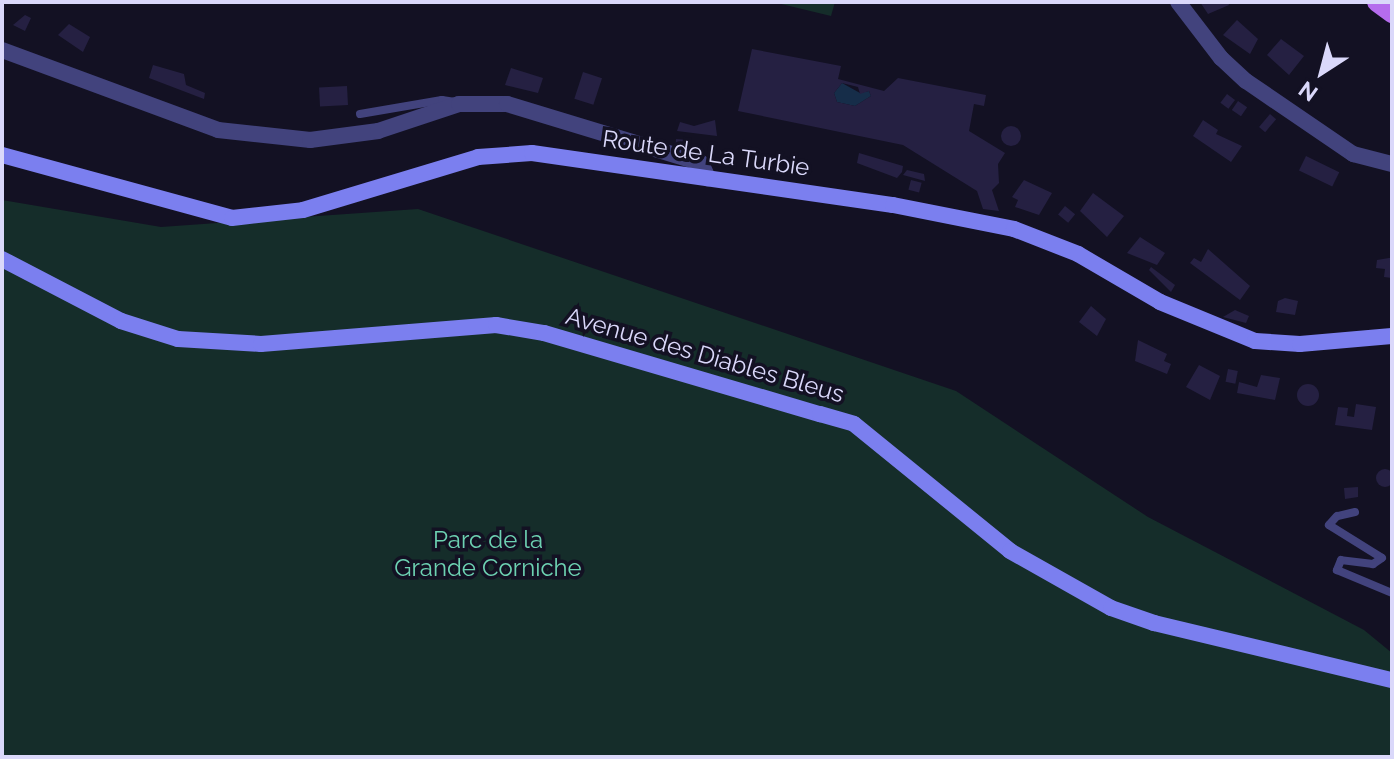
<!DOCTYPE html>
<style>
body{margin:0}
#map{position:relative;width:1394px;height:759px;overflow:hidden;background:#131123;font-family:Raleway,sans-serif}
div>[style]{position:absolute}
.green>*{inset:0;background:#152d2a}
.water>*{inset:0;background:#162d49}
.building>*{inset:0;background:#252042;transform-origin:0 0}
.round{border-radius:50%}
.lane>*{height:8px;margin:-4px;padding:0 4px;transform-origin:4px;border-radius:4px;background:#42437d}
.street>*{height:16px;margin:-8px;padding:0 8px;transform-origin:8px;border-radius:8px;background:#42437d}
.secondary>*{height:16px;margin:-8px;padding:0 8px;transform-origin:8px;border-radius:8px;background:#7b7fef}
.primary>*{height:20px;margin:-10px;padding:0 10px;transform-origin:10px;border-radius:10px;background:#b56ced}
span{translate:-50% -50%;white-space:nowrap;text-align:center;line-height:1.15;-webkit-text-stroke:7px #131123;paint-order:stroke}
.street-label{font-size:24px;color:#dad8fa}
.park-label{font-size:24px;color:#6dd2b2}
.frame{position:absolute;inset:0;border:4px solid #dad8fa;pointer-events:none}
.north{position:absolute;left:1282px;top:32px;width:80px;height:80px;-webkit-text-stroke:6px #131123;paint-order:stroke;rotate:216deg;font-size:22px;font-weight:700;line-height:32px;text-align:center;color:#dad8fa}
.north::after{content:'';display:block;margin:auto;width:28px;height:36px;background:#dad8fa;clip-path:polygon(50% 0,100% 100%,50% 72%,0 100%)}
</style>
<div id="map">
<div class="green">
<div style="clip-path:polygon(773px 2px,835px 2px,831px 16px)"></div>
<div style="clip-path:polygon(2px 200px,161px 227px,418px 209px,956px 391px,1148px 517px,1364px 630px,1392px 653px,1392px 757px,2px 757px)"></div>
</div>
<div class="water">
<div style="clip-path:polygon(842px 83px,860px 93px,869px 91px,871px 96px,855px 106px,837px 102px,834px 93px)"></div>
</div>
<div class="building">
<div style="clip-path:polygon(1200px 2px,1228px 2px,1229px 5px,1208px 14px)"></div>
<div style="clip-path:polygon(25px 15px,31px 18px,25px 31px,13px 25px)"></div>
<div style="clip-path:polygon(1237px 20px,1258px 39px,1250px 54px,1223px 35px)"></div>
<div style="clip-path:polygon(69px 24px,90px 37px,83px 52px,58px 35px)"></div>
<div style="clip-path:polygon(1281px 39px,1304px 56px,1289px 75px,1267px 55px)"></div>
<div style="clip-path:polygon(evenodd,752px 49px,841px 66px,838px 79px,884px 91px,898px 78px,986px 95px,984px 106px,974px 104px,969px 131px,1005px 153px,998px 164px,999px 183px,992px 190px,999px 211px,983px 209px,977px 191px,903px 145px,738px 111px,752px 49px,842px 83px,858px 87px,860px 94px,869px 91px,871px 96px,855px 106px,837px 102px,834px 93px,842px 83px)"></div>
<div style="clip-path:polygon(153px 65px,184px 74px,186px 85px,205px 93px,204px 99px,149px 78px)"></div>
<div style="clip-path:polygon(511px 68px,543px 78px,538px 93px,505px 85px)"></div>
<div style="left:583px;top:72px;width:20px;height:28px;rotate:18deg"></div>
<div style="left:347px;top:86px;width:19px;height:28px;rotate:87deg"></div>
<div style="left:1227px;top:94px;width:10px;height:11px;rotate:37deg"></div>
<div style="left:1238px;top:101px;width:11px;height:11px;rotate:34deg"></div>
<div style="left:1270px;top:114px;width:8px;height:17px;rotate:40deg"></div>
<div style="clip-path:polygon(715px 120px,717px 136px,677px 131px,680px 122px,694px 126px)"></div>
<div style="clip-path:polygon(1203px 120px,1218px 130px,1216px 134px,1242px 146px,1231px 162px,1193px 136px)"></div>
<div class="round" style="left:1001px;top:126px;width:20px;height:20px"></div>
<div style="left:676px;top:139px;width:14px;height:7px;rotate:4deg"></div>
<div style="clip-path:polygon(859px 153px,903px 166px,902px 172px,897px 178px,857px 163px)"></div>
<div style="left:1306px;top:156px;width:37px;height:16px;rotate:26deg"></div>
<div style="clip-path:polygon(907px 170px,924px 174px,925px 181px,903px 175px)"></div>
<div style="left:911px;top:180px;width:11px;height:10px;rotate:15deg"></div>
<div style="clip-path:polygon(1024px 180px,1052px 193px,1039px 215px,1015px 207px,1018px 200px,1012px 197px)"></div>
<div style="clip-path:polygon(1093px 193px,1124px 216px,1107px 237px,1080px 211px)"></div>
<div style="left:1065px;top:206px;width:13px;height:11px;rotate:39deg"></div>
<div style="clip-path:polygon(1140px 237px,1165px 253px,1157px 265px,1127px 253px)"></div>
<div style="clip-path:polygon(1208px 249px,1250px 286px,1240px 300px,1190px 263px,1194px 258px,1201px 262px)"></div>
<div style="clip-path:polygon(1389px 258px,1392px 258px,1392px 278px,1384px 277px,1385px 269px,1376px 268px,1377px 260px)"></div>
<div style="clip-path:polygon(1151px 267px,1175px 285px,1171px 292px,1149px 270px)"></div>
<div style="clip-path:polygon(1285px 298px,1298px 301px,1295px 315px,1276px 312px,1278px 301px)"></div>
<div style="clip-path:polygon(1091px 306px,1106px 319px,1097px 336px,1079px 322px)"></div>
<div style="clip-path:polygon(1235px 310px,1249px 316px,1246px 323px,1223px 317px)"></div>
<div style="clip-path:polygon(1138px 340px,1167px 354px,1164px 361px,1171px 364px,1167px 374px,1135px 361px)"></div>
<div style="clip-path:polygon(1199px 365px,1220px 376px,1210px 400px,1186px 387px)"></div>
<div style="left:1228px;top:369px;width:10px;height:13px;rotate:11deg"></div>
<div style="clip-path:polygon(1261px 375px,1280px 378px,1275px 400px,1237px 393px,1239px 382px,1257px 387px)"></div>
<div class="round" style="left:1297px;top:384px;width:22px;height:22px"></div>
<div style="clip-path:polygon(1356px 404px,1376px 407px,1372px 430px,1335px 425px,1338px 407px,1348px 408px,1347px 416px,1354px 417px)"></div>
<div class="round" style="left:1376px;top:469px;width:18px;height:18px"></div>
<div style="clip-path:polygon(1358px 487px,1358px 497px,1345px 499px,1344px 488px)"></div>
</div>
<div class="lane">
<div style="left:360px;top:114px;width:83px;rotate:-9.7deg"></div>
<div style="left:442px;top:100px;width:15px;rotate:8deg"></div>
<div style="left:1355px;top:512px;width:18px;rotate:167deg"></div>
<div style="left:1337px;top:516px;width:12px;rotate:132deg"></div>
<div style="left:1329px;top:525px;width:62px;rotate:31.9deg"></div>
<div style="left:1382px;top:558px;width:11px;rotate:146deg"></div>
<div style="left:1373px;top:564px;width:32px;rotate:-173deg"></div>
<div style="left:1341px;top:560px;width:11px;rotate:112deg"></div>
<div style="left:1337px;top:570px;width:60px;rotate:22.7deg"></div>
</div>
<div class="street">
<div style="left:1178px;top:2px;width:71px;rotate:52.5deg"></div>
<div style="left:1221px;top:58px;width:34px;rotate:43deg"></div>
<div style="left:1246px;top:81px;width:130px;rotate:34.3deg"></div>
<div style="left:1353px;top:154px;width:40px;rotate:14.4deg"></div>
<div style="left:2px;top:50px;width:230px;rotate:20.3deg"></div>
<div style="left:218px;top:130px;width:93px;rotate:6.2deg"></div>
<div style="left:310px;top:140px;width:69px;rotate:-7.5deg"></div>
<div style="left:378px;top:131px;width:85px;rotate:-18.4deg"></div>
<div style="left:459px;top:104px;width:48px"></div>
<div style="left:507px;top:104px;width:203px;rotate:16.9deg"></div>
<div style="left:701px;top:163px;width:17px;rotate:65deg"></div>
</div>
<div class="secondary">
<div style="left:2px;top:155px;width:238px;rotate:15.3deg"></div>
<div style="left:232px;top:218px;width:71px;rotate:-6.4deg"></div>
<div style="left:303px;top:210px;width:183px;rotate:-16.8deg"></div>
<div style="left:478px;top:157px;width:54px;rotate:-4.2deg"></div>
<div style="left:532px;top:153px;width:365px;rotate:8.2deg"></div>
<div style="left:893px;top:205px;width:123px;rotate:11.2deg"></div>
<div style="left:1014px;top:229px;width:69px;rotate:21.3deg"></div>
<div style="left:1078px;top:254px;width:95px;rotate:30.3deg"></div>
<div style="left:1160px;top:302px;width:103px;rotate:22.3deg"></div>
<div style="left:1255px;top:341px;width:45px;rotate:3.8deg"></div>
<div style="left:1300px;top:344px;width:92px;rotate:-5deg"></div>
<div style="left:2px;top:259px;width:134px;rotate:27.5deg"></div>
<div style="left:121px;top:321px;width:60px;rotate:17.5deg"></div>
<div style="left:178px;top:339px;width:83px;rotate:3.4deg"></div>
<div style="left:261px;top:344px;width:236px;rotate:-4.6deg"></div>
<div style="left:496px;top:325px;width:49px;rotate:9.5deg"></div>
<div style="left:544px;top:333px;width:288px;rotate:16.4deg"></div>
<div style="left:820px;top:414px;width:35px;rotate:16deg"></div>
<div style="left:854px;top:424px;width:201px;rotate:39.1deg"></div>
<div style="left:1010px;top:551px;width:116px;rotate:29.4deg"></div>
<div style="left:1111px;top:608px;width:46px;rotate:19.2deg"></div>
<div style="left:1154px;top:623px;width:245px;rotate:13.5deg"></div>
</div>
<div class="primary">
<div style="left:1377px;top:2px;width:19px;rotate:36deg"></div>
</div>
<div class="street-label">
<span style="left:706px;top:153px;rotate:8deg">Route de La Turbie</span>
<span style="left:705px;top:355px;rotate:16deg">Avenue des Diables Bleus</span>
</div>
<div class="park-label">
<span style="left:488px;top:554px">Parc de la<br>Grande Corniche</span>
</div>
<div class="frame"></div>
<div class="north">N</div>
</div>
